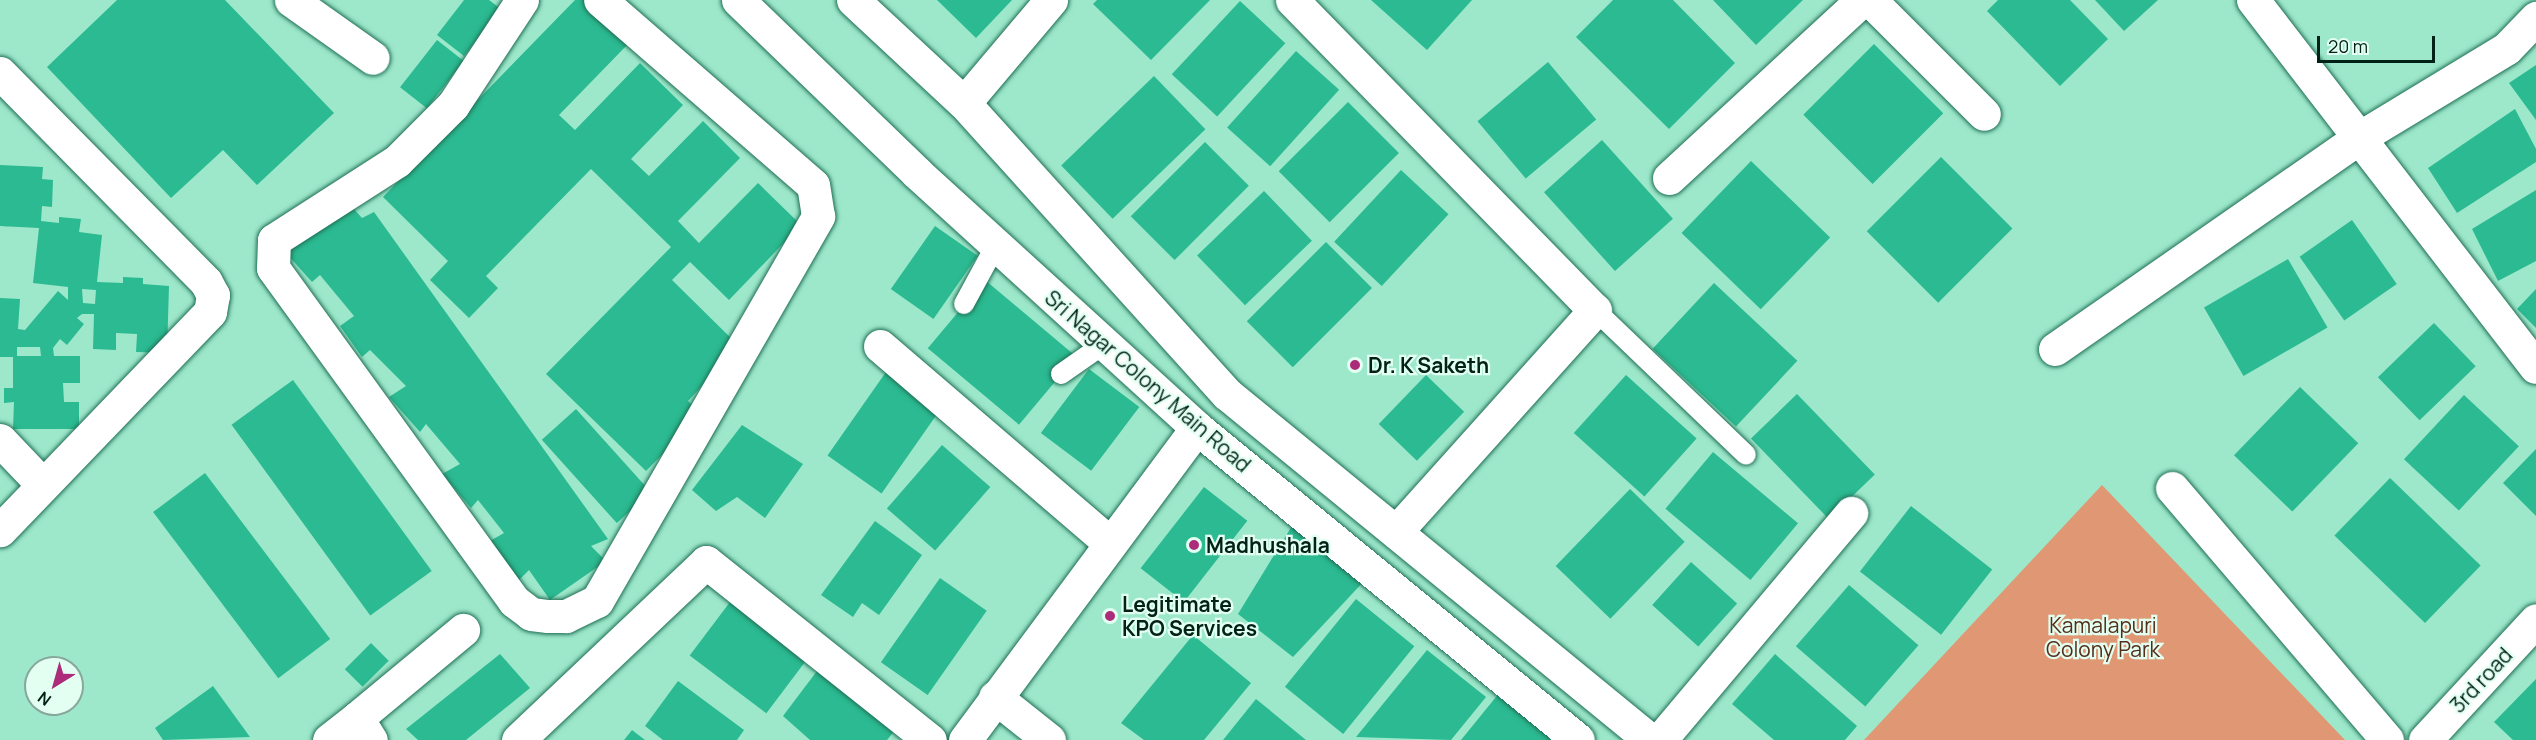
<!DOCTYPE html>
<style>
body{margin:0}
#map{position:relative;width:2536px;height:740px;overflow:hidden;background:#9de8cb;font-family:Manrope,sans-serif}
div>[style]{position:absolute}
.green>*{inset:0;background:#df9873}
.building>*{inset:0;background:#2bba91;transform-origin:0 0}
.roads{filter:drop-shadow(0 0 2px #1f6e55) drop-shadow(0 0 2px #1f6e55)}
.lane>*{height:20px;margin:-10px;padding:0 10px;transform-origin:10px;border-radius:10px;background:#fff}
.street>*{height:33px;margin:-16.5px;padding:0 16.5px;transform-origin:16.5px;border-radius:16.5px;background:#fff}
.secondary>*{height:33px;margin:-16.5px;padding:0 16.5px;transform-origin:16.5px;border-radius:16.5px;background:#fff}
.dots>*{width:16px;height:16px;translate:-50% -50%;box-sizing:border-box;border:3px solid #e2fff2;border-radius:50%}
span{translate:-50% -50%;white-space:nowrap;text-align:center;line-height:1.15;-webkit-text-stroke:4.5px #e2fff2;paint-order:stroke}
.poi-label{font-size:21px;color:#022218;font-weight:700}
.left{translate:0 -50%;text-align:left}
.street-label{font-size:21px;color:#022218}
.park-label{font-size:21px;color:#542e19}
.north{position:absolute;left:24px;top:656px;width:60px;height:60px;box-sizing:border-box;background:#e2fff2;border:2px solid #88a79b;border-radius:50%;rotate:217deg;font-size:16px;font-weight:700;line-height:24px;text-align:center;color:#022218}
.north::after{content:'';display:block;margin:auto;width:21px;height:27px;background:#ac2c7a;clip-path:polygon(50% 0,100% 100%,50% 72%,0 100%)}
.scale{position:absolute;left:2317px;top:36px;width:118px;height:27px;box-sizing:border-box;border:3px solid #022218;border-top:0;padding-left:8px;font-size:18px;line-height:21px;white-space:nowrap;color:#022218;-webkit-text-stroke:4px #e2fff2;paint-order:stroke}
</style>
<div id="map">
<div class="green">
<div style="clip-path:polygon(2102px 485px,2345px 740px,1864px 740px)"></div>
</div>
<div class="building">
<div style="clip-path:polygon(117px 0,225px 0,334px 113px,257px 185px,223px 150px,171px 198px,47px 67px)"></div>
<div style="clip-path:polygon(464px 0,489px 0,501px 9px,464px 56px,437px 35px)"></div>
<div style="clip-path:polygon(575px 0,585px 0,629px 43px,559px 115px,575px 130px,640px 63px,683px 105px,631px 159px,649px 176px,703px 121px,740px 158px,678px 221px,699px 243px,758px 183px,801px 225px,729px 300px,690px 262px,672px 280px,739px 346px,688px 401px,702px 414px,646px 471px,546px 374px,671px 247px,591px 169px,486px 276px,498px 288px,469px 318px,430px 280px,448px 261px,383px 197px)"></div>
<div style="clip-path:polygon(937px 0,1012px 0,976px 38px)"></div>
<div style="clip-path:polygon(1097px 0,1210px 0,1151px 60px,1093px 4px)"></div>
<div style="clip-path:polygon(1371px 0,1472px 0,1427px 50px)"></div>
<div style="clip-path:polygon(1613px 0,1673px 0,1735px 63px,1669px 129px,1576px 37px)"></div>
<div style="clip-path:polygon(1713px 0,1803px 0,1756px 45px)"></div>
<div style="clip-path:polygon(1998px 0,2070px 0,2108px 39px,2060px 86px,1987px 11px)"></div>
<div style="clip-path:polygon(2095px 0,2158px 0,2124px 31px)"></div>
<div style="left:1240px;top:1px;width:62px;height:100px;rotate:43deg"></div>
<div style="left:437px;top:40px;width:34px;height:60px;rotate:38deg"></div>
<div style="left:1874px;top:44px;width:98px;height:100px;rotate:45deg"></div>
<div style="left:1296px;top:51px;width:58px;height:103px;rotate:42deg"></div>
<div style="left:1548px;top:62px;width:75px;height:92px;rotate:50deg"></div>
<div style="clip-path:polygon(2536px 65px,2536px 120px,2509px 83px)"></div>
<div style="left:1154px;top:76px;width:74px;height:129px;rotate:46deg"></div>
<div style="left:1348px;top:102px;width:72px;height:98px;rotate:45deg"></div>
<div style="clip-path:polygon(2515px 109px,2536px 149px,2536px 162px,2457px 213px,2428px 168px)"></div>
<div style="left:1602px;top:140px;width:106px;height:78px;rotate:48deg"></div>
<div style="left:1205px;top:142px;width:62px;height:105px;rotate:45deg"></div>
<div style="left:1941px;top:157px;width:101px;height:105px;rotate:45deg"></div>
<div style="left:1751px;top:161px;width:110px;height:100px;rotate:44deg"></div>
<div style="clip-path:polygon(evenodd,0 165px,43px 167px,42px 179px,53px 180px,52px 207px,42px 206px,41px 221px,59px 223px,59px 217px,81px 219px,79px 232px,102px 235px,97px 282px,123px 283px,123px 277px,143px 278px,143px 284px,169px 286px,167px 353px,136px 352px,137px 334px,116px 333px,116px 350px,93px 349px,94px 314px,82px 314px,77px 318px,84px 324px,67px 345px,60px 339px,53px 348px,54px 356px,80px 356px,80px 383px,63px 383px,64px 402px,79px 402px,79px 429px,13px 429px,14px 402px,4px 403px,4px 388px,13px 388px,13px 357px,0 357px,0 298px,20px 299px,18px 329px,25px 330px,58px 291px,68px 300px,68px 287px,33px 283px,39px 228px,0 226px,0 165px,82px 289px,96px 290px,95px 304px,83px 303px,82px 289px,0 165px,17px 347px,40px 347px,41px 356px,17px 356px,17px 347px)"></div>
<div style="left:1401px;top:170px;width:65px;height:98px;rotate:43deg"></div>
<div style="clip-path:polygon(2536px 190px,2536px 261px,2498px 281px,2472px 229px)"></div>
<div style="left:1264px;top:191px;width:69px;height:93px;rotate:46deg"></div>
<div style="clip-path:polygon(353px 208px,362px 218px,374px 212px,608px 539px,591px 546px,606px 561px,550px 600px,529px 570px,519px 580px,490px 541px,504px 533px,478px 500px,471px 508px,442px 474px,460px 464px,426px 424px,420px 432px,389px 397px,406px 386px,370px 350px,362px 357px,340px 326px,354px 316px,320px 275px,312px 282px,286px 253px)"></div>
<div style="left:2352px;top:220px;width:78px;height:64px;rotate:55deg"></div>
<div style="left:935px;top:226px;width:52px;height:77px;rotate:35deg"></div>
<div style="left:1326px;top:242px;width:65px;height:112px;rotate:45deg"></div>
<div style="left:2288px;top:259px;width:79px;height:97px;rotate:60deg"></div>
<div style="left:985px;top:280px;width:119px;height:89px;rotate:40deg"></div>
<div style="left:1714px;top:283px;width:114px;height:90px;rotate:43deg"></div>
<div style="clip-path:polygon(2536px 289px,2536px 328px,2517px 309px)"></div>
<div style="left:2434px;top:323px;width:60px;height:78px;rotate:46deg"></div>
<div style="left:1089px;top:369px;width:63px;height:80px;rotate:37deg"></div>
<div style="left:886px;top:372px;width:66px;height:102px;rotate:35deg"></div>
<div style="left:1426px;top:375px;width:53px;height:68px;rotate:44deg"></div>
<div style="left:1626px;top:375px;width:95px;height:78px;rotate:42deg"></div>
<div style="left:293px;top:380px;width:236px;height:76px;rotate:54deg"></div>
<div style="left:2300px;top:387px;width:81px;height:95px;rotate:44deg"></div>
<div style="left:1797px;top:394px;width:112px;height:64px;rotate:46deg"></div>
<div style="left:2464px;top:395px;width:75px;height:88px;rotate:43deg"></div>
<div style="left:576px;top:409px;width:112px;height:46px;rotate:48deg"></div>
<div style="clip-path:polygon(742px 425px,803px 464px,765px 518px,737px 497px,716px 511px,692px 490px)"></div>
<div style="left:942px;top:445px;width:64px;height:84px;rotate:41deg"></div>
<div style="clip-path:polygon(2536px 449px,2536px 516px,2503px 483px)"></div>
<div style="left:1713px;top:452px;width:111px;height:74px;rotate:40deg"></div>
<div style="left:205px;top:473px;width:208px;height:65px;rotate:53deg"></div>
<div style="left:2390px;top:478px;width:126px;height:80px;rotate:44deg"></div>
<div style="left:1204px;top:487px;width:55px;height:103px;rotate:38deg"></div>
<div style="left:1630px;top:489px;width:76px;height:107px;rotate:44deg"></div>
<div style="left:1911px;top:506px;width:103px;height:83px;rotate:38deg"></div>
<div style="clip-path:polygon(875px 521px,922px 555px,879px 615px,862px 603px,853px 617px,821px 595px)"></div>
<div style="clip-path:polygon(1292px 526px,1366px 579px,1293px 657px,1238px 614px)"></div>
<div style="left:1691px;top:562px;width:62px;height:58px;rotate:42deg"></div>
<div style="left:940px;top:578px;width:57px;height:103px;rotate:35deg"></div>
<div style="left:1849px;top:585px;width:92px;height:81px;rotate:41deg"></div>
<div style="left:1356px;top:599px;width:75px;height:113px;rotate:39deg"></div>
<div style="left:730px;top:602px;width:96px;height:67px;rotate:37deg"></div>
<div style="clip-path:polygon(1193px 635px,1251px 683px,1204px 740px,1144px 740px,1121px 723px)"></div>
<div style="left:371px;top:643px;width:25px;height:37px;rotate:45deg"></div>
<div style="clip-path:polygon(1427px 650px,1486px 697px,1451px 740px,1356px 737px)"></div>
<div style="clip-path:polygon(500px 654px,530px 688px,466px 740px,418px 740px,406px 729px)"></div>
<div style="clip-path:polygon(1775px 654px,1857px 726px,1845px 740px,1774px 740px,1732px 704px)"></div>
<div style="clip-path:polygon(820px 667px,895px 730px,887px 740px,810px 740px,783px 716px)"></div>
<div style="clip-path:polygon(2536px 679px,2536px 740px,2513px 740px,2494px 722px)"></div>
<div style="clip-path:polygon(678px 681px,744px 730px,737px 740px,663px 740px,645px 726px)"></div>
<div style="clip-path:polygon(213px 686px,250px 737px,163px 740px,155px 728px)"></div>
<div style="clip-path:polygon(1500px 692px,1560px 740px,1461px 740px)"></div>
<div style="clip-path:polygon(1256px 699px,1306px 740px,1223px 740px)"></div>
<div style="clip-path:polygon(632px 730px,645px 740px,624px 740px)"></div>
</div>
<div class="roads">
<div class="lane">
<div style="left:964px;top:304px;width:67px;rotate:-61.5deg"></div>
<div style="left:1595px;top:310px;width:209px;rotate:43.8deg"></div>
<div style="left:1061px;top:374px;width:52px;rotate:-34.9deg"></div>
</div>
<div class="street">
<div style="left:291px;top:0;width:100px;rotate:35.3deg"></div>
<div style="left:522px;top:0;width:126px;rotate:123.3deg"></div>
<div style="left:453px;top:105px;width:79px;rotate:135deg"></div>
<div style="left:397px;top:161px;width:146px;rotate:147.3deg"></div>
<div style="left:274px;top:240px;width:28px;rotate:92deg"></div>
<div style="left:273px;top:268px;width:411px;rotate:54.1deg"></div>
<div style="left:514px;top:601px;width:21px;rotate:37deg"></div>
<div style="left:531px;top:614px;width:17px;rotate:7deg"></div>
<div style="left:548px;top:616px;width:18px"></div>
<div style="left:566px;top:616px;width:34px;rotate:-26deg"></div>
<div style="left:597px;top:601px;width:444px;rotate:-60.1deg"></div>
<div style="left:818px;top:216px;width:31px;rotate:-99deg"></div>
<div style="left:813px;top:185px;width:282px;rotate:-139deg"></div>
<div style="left:1292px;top:0;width:433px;rotate:45.7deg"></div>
<div style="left:1595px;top:310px;width:298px;rotate:131.9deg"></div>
<div style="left:1870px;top:0;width:161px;rotate:45deg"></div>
<div style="left:2253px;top:0;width:463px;rotate:52.4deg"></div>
<div style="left:0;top:73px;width:293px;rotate:45.4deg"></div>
<div style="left:206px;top:282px;width:15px;rotate:62deg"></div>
<div style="left:213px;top:295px;width:17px;rotate:100deg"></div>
<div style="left:210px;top:312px;width:303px;rotate:133.9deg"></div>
<div style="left:964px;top:103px;width:135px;rotate:-49.8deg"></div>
<div style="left:1669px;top:178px;width:263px;rotate:-42.7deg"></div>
<div style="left:880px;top:346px;width:303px;rotate:40.6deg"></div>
<div style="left:2055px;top:349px;width:368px;rotate:-34.8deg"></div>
<div style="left:2357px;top:139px;width:175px;rotate:-31.2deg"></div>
<div style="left:2507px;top:48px;width:42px;rotate:-46deg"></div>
<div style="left:0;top:440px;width:62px;rotate:46.3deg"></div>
<div style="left:2172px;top:488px;width:331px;rotate:49.5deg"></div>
<div style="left:995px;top:697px;width:69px;rotate:38.5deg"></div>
<div style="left:357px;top:718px;width:138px;rotate:-39.7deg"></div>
<div style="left:329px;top:740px;width:36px;rotate:-38deg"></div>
<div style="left:357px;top:718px;width:26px;rotate:58deg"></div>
<div style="left:518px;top:740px;width:259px;rotate:-43.4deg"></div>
<div style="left:706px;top:562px;width:286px;rotate:38.5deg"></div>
<div style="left:1660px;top:740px;width:297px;rotate:-49.9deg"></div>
</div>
<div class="secondary">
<div style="left:738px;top:0;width:249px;rotate:44deg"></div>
<div style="left:917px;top:173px;width:379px;rotate:42.3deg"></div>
<div style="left:1197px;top:428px;width:492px;rotate:39.3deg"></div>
<div style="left:853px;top:0;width:151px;rotate:42.9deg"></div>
<div style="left:964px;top:103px;width:392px;rotate:47.9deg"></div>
<div style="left:1227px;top:394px;width:546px;rotate:39.28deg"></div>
<div style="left:965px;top:740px;width:389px;rotate:-53.4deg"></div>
<div style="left:2425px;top:740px;width:163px;rotate:-47.2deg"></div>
</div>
</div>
<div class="dots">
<div style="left:1355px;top:365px;background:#ac2c7a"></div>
<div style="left:1194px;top:545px;background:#ac2c7a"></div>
<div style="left:1110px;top:616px;background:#ac2c7a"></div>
</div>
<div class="poi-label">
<span class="left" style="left:1368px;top:365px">Dr. K Saketh</span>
<span class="left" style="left:1206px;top:545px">Madhushala</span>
<span class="left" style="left:1122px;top:616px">Legitimate<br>KPO Services</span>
</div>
<div class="street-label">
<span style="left:1148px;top:381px;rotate:41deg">Sri Nagar Colony Main Road</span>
<span style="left:2481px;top:680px;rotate:-47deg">3rd road</span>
</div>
<div class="park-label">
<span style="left:2103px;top:637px">Kamalapuri<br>Colony Park</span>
</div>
<div class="north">N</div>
<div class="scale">20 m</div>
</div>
